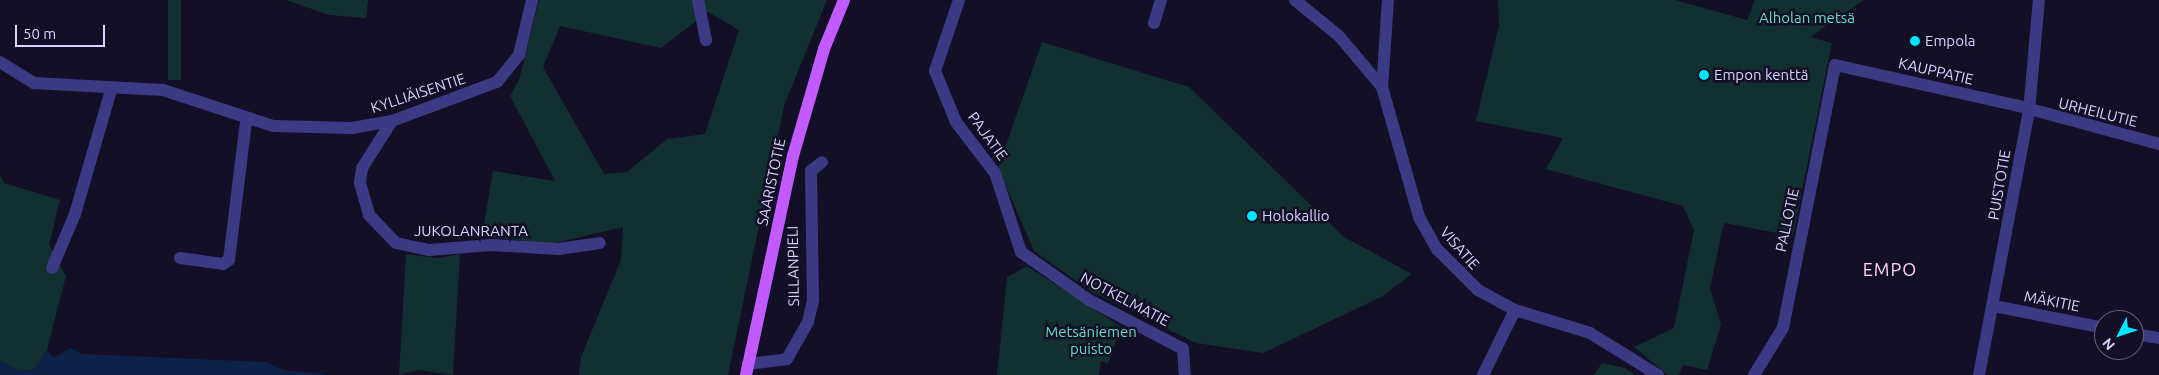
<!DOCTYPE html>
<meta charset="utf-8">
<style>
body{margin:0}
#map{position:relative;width:2159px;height:375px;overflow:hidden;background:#130f26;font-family:Ubuntu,sans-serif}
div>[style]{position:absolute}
.green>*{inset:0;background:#12302f;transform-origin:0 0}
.water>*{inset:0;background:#0c2248}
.minor>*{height:12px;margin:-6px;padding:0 6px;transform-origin:6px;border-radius:6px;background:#3d3a85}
.major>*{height:12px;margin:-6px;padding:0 6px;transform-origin:6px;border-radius:6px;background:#c25bff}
.dots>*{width:14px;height:14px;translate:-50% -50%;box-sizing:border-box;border:2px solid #130f26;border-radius:50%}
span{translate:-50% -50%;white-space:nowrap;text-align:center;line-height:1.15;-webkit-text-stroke:5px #130f26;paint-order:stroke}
.park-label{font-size:15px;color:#5fe0c0}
.poi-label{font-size:15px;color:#d9d4ff}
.left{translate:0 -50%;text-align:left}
.street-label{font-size:15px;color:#d9d4ff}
.quarter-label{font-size:18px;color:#ffd6f0;letter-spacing:1px}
.north{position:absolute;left:2094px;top:310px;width:50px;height:50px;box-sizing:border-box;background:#130f26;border:1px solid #625e7d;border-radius:50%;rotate:229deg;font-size:14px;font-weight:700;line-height:20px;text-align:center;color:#d9d4ff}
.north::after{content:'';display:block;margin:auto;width:18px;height:22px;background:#00e5ff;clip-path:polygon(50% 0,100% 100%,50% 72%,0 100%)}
.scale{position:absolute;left:15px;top:25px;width:90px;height:22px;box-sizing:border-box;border:2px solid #d9d4ff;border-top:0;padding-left:6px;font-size:15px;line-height:18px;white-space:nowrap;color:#d9d4ff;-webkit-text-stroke:4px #130f26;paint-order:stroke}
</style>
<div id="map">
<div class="green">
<div style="left:168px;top:0;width:13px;height:80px"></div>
<div style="clip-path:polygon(286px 0,368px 0,366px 18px,329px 15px)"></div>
<div style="clip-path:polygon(evenodd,539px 0,827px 0,784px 106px,728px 375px,579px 375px,581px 357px,621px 260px,623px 227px,551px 244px,482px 236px,493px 171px,555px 181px,510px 96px,519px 80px,539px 0,708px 12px,739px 30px,705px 134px,667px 139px,627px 172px,604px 174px,543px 67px,560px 26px,661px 48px,708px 12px)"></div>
<div style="clip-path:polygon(1498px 0,1675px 0,1747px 20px,1755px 0,1864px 0,1810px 37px,1832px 43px,1793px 236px,1724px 223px,1710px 288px,1721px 325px,1707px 370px,1683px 365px,1679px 375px,1668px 375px,1634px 347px,1674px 328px,1694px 230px,1683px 206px,1546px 169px,1563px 138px,1476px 121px,1499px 25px)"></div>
<div style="clip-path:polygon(1042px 42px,1189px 87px,1344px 237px,1412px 274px,1381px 297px,1263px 353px,1196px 343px,1092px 292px,1034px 251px,998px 168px)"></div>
<div style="clip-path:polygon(0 175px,4px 183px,60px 200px,49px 245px,66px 276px,47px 350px,34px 370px,20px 371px,0 361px)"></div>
<div style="clip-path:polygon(406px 254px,438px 258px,460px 254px,453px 375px,418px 370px,399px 375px)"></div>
<div style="clip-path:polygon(1027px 266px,1121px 327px,1108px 364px,1101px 361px,1099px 375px,997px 375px,1007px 277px)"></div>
<div style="clip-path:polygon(1602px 363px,1625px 368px,1635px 375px,1594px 375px)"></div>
</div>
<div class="water">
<div style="clip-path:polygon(71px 348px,81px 354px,266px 362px,284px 370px,332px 375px,0 375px,0 361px,20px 371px,34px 370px,47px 350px,54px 357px)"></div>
</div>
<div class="minor">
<div style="left:698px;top:0;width:41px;rotate:78.7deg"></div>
<div style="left:959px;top:0;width:75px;rotate:108.7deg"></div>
<div style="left:935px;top:71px;width:55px;rotate:67.6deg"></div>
<div style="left:956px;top:122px;width:64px;rotate:52.6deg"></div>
<div style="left:995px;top:173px;width:83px;rotate:71.8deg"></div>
<div style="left:1021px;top:252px;width:83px;rotate:35.2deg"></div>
<div style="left:1089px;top:300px;width:106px;rotate:27.5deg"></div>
<div style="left:1183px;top:349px;width:26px;rotate:86deg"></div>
<div style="left:1295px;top:0;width:57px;rotate:39.3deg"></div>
<div style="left:1339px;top:36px;width:67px;rotate:49.9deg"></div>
<div style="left:1388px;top:0;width:87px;rotate:93.9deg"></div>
<div style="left:1382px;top:87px;width:135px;rotate:74.1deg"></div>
<div style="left:1419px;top:217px;width:37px;rotate:61deg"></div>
<div style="left:1437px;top:249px;width:58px;rotate:45deg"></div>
<div style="left:1478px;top:290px;width:42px;rotate:28.4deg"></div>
<div style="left:1515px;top:310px;width:78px;rotate:17deg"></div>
<div style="left:1590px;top:333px;width:80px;rotate:31.7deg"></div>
<div style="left:1154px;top:23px;width:24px;rotate:-73deg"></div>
<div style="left:0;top:62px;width:40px;rotate:32deg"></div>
<div style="left:34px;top:83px;width:129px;rotate:3.1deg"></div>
<div style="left:163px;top:90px;width:116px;rotate:18.1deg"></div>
<div style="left:273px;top:126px;width:79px;rotate:1.5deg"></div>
<div style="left:352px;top:128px;width:41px;rotate:-9.9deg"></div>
<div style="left:392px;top:121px;width:112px;rotate:-20.4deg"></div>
<div style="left:497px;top:82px;width:35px;rotate:-51deg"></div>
<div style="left:519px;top:55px;width:57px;rotate:-76.7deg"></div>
<div style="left:392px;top:121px;width:56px;rotate:122.6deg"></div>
<div style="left:362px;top:168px;width:15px;rotate:98deg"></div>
<div style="left:360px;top:183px;width:33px;rotate:74deg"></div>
<div style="left:369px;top:215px;width:39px;rotate:46deg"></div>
<div style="left:396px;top:243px;width:35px;rotate:12deg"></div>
<div style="left:430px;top:250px;width:61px;rotate:-4.7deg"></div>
<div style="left:491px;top:245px;width:67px;rotate:3.4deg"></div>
<div style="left:558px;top:249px;width:42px;rotate:-8.1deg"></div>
<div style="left:180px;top:258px;width:43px;rotate:7.9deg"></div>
<div style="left:223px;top:264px;width:7px;rotate:-34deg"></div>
<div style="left:229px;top:260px;width:140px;rotate:-83deg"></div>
<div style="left:52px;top:268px;width:59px;rotate:-66.9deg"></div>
<div style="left:75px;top:214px;width:132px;rotate:-73.8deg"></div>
<div style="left:1994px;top:306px;width:112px;rotate:11.3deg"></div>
<div style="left:2134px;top:334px;width:25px;rotate:9deg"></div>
<div style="left:748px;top:364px;width:39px;rotate:-7deg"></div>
<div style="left:787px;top:359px;width:43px;rotate:-60.4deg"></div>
<div style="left:808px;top:322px;width:23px;rotate:-77deg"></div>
<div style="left:813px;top:300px;width:129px;rotate:-90.9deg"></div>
<div style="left:811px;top:171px;width:14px;rotate:-39deg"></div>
<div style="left:1483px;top:375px;width:72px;rotate:-63.8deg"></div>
<div style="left:1754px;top:375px;width:55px;rotate:-58.3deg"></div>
<div style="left:1783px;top:328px;width:268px;rotate:-78.8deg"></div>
<div style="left:1835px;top:65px;width:189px;rotate:12.6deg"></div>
<div style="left:2019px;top:106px;width:145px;rotate:15.2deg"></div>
<div style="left:1979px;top:375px;width:269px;rotate:-79.3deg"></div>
<div style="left:2029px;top:111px;width:111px;rotate:-84.9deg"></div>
</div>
<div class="major">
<div style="left:746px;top:375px;width:224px;rotate:-77.9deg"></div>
<div style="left:793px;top:156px;width:111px;rotate:-73.8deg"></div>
<div style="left:824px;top:49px;width:53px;rotate:-67.8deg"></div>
</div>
<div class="dots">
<div style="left:1915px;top:41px;background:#00e5ff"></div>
<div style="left:1704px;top:75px;background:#00e5ff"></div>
<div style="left:1252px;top:216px;background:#00e5ff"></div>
</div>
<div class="park-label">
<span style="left:1807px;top:18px">Alholan metsä</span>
<span style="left:1091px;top:340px">Metsäniemen<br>puisto</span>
</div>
<div class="poi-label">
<span class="left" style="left:1925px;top:41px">Empola</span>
<span class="left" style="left:1714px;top:75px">Empon kenttä</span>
<span class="left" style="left:1262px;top:216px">Holokallio</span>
</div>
<div class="street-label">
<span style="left:1936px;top:71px;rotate:13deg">KAUPPATIE</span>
<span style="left:418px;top:93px;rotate:-18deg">KYLLIÄISENTIE</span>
<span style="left:2098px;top:112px;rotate:14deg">URHEILUTIE</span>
<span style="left:988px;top:136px;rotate:54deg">PAJATIE</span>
<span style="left:771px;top:182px;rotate:-78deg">SAARISTOTIE</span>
<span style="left:1999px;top:185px;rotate:-80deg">PUISTOTIE</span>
<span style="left:1787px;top:220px;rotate:-78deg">PALLOTIE</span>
<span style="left:471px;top:231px">JUKOLANRANTA</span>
<span style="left:1460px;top:248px;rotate:49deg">VISATIE</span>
<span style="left:793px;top:266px;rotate:-91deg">SILLANPIELI</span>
<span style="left:1125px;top:299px;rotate:28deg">NOTKELMATIE</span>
<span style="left:2052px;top:301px;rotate:11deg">MÄKITIE</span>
</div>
<div class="quarter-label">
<span style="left:1890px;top:269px">EMPO</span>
</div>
<div class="north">N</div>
<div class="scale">50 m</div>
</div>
